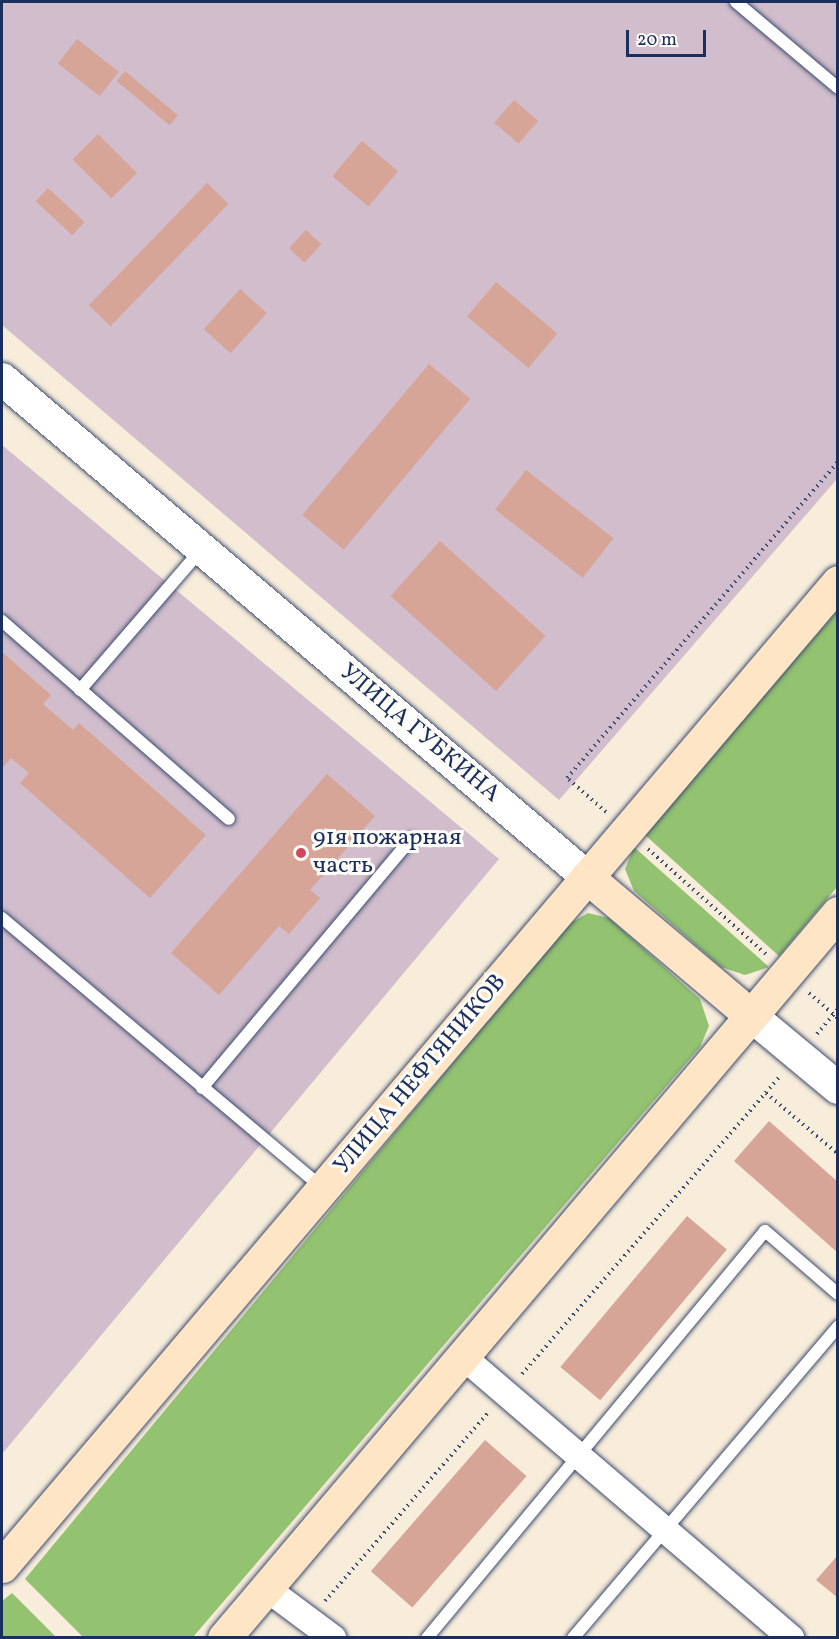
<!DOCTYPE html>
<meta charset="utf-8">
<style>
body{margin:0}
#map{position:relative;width:839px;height:1639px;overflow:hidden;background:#f8eddb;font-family:Vollkorn,serif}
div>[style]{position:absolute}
.industrial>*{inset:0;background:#d1bdcb}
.green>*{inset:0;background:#93c271}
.building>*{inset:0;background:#d7a498;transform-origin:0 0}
.path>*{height:4px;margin-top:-2px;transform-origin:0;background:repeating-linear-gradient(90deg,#3c4c71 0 1.5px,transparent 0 6px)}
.roads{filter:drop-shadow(0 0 2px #3c4c71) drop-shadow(0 0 2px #3c4c71)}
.service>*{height:12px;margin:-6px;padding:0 6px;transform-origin:6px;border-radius:6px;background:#fff}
.minor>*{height:26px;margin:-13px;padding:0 13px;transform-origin:13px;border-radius:13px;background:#fff}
.tertiary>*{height:32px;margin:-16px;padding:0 16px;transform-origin:16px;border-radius:16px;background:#fff}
.secondary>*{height:33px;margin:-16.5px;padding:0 16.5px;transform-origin:16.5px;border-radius:16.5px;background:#fee5c5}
.dots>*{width:16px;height:16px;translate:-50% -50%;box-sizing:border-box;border:3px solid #fdfcf7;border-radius:50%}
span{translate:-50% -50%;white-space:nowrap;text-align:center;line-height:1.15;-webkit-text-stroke:6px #fdfcf7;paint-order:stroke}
.street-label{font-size:24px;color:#1b2f5e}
.poi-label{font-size:24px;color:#1b2f5e}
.left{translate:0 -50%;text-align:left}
.frame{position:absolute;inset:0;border:3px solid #1b2f5e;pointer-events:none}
.scale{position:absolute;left:626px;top:30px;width:80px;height:27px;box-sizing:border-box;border:3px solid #1b2f5e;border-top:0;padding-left:8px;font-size:18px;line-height:21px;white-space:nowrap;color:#1b2f5e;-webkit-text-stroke:4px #fdfcf7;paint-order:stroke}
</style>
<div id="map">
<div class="industrial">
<div style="clip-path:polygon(2px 2px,837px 2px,837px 479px,559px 800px,2px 325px)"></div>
<div style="clip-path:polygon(2px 445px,499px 859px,2px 1454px)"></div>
</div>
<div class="green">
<div style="clip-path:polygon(837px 611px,837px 887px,779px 956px,644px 834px)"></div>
<div style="clip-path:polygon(634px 847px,769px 967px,745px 975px,721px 967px,634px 891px,625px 869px)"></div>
<div style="clip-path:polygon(588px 913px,609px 918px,700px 999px,709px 1026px,700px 1047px,193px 1637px,83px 1637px,25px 1579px,567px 925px)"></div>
<div style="clip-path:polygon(12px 1593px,56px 1637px,2px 1637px,2px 1601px)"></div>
</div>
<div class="building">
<div style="left:77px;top:39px;width:53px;height:31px;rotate:38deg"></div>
<div style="left:125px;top:71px;width:69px;height:13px;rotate:40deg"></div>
<div style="left:514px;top:100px;width:32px;height:30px;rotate:41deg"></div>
<div style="left:98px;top:134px;width:55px;height:36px;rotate:45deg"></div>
<div style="left:362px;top:141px;width:47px;height:46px;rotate:40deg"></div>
<div style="left:207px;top:183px;width:30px;height:170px;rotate:44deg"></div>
<div style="left:48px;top:188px;width:50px;height:18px;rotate:43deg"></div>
<div style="left:306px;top:230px;width:21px;height:25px;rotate:43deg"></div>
<div style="left:496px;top:282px;width:80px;height:45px;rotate:40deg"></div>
<div style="left:240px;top:289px;width:36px;height:54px;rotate:42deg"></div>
<div style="left:429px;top:364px;width:54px;height:197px;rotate:40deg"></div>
<div style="left:526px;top:470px;width:111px;height:50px;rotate:38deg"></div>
<div style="left:440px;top:541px;width:142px;height:74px;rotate:42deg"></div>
<div style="clip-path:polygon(2px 652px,51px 695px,43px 704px,73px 730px,79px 723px,206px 835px,150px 898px,20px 783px,29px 773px,11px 758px,2px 769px)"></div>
<div style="clip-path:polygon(327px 774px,375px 816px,310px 890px,320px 898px,289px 934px,279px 926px,219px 995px,171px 953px)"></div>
<div style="clip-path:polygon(769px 1121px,838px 1182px,838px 1253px,734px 1161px)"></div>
<div style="left:687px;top:1216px;width:52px;height:197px;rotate:40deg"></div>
<div style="left:485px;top:1440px;width:55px;height:174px;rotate:41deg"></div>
<div style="clip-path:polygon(838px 1555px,838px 1598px,816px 1580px)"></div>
</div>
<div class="path">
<div style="left:606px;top:812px;width:52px;rotate:-138.9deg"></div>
<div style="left:567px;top:778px;width:416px;rotate:-49.4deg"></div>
<div style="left:648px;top:849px;width:158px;rotate:41.7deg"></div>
<div style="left:809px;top:993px;width:38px;rotate:41deg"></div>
<div style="left:817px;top:1034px;width:33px;rotate:-50deg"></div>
<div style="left:766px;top:1093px;width:94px;rotate:40.3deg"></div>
<div style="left:522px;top:1374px;width:394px;rotate:-49.1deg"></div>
<div style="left:325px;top:1601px;width:250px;rotate:-49.1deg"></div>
</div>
<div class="roads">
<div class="service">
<div style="left:736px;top:2px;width:133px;rotate:40.1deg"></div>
<div style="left:2px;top:621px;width:301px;rotate:41.1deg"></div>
<div style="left:80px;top:690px;width:185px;rotate:-49.2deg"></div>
<div style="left:2px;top:918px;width:419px;rotate:40.1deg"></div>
<div style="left:202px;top:1088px;width:325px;rotate:-50deg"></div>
<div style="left:427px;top:1638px;width:529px;rotate:-50.29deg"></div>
<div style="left:765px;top:1231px;width:96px;rotate:40.8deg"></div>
<div style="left:573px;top:1638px;width:409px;rotate:-49.6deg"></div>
</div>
<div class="minor">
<div style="left:461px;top:1355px;width:435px;rotate:40.6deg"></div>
<div style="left:266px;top:1588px;width:84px;rotate:36.7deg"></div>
</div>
<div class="tertiary">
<div style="left:2px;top:379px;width:768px;rotate:40.41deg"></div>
<div style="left:749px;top:1014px;width:116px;rotate:39.7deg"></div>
</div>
<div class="secondary">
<div style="left:587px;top:877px;width:212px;rotate:40.2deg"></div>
<div style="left:2px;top:1566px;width:1291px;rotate:-49.65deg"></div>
<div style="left:224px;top:1638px;width:950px;rotate:-49.74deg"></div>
</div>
</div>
<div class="dots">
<div style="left:301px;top:853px;background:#d1495b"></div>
</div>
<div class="street-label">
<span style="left:419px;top:734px;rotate:40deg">УЛИЦА ГУБКИНА</span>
<span style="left:421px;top:1075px;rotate:-50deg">УЛИЦА НЕФТЯНИКОВ</span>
</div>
<div class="poi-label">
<span class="left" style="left:313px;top:853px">91я пожарная<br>часть</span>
</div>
<div class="frame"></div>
<div class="scale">20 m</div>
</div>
